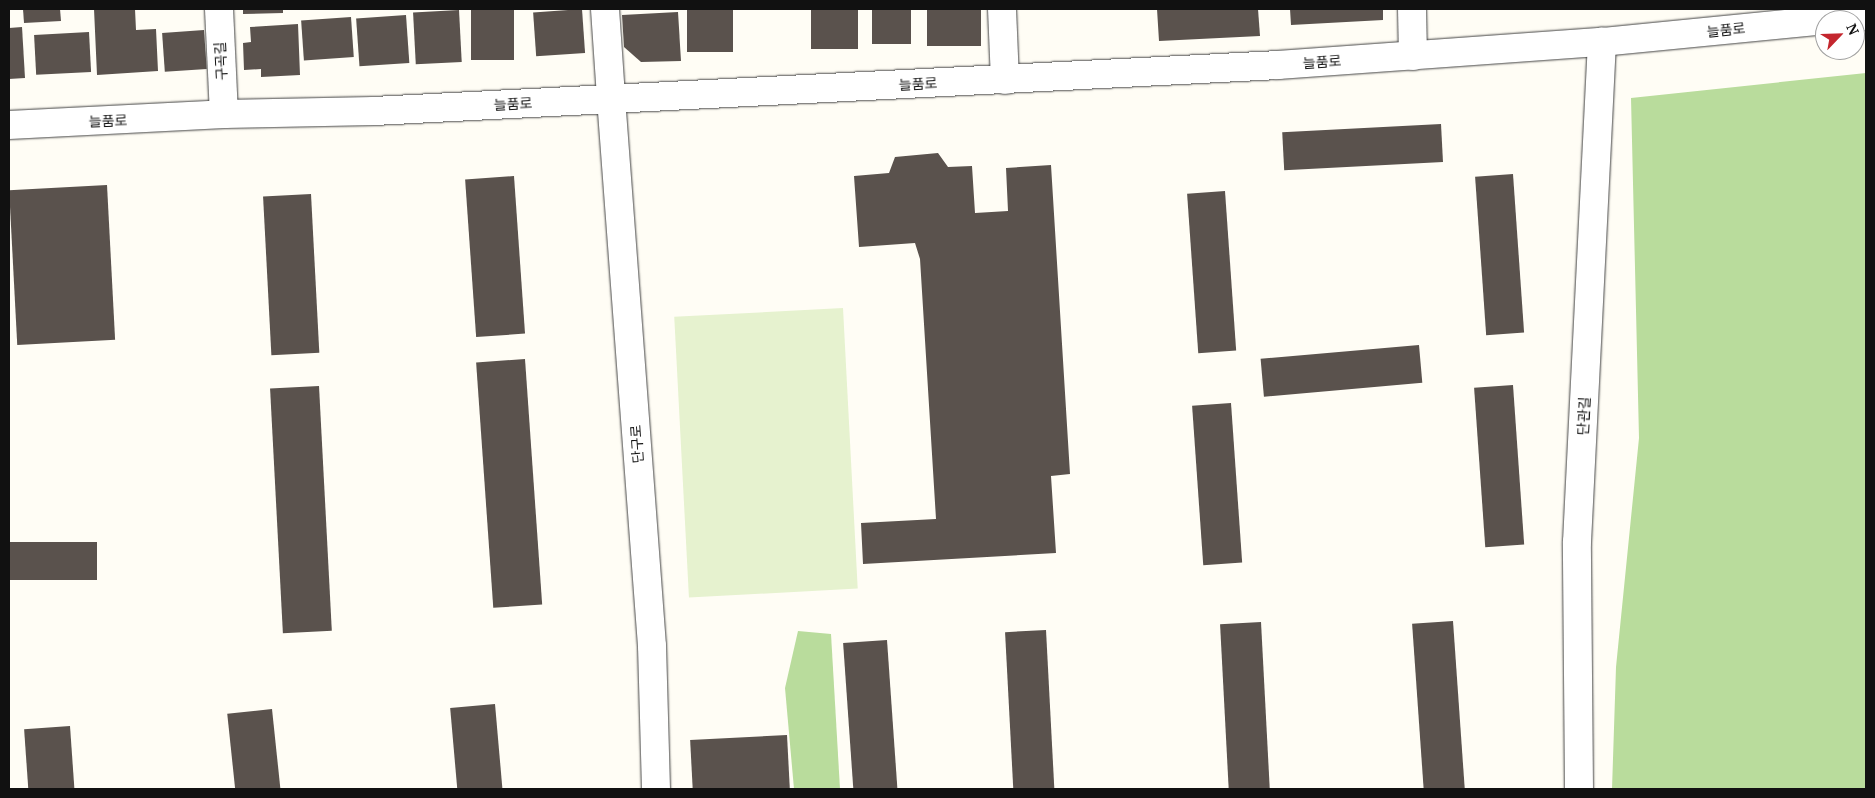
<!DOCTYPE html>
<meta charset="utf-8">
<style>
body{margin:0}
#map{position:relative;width:1875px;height:798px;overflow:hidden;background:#fffdf5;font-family:"PT Serif","Noto Sans KR",serif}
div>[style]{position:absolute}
.forest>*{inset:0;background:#b9dc9c}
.pitch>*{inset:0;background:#e6f2cf;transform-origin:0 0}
.building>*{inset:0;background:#5a524d;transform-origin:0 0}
.roads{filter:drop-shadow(0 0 1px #444) drop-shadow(0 0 1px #444)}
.minor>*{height:28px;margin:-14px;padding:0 14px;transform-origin:14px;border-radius:14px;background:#fff}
.tertiary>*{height:28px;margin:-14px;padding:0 14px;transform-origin:14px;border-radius:14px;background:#fff}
span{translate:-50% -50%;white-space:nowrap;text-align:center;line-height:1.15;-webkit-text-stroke:5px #fff;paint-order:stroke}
.street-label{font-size:14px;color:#111}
.frame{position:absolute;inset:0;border:10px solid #111;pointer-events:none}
.north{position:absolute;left:1815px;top:10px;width:50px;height:50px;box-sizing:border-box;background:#fff;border:1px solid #a0a0a0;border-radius:50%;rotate:66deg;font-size:14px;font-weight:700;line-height:20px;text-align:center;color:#111}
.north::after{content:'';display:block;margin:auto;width:18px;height:22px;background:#c4262e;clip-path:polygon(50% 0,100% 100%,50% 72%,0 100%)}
</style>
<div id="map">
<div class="forest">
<div style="clip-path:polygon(1866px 73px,1866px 789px,1612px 789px,1616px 667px,1639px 438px,1631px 98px)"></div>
<div style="clip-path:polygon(798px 631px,831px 634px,840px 789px,794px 789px,785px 688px)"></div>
</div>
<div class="pitch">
<div style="left:843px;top:308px;width:281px;height:169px;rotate:87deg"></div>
</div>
<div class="building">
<div style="clip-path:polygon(23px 9px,60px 9px,61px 21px,24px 23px)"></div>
<div style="clip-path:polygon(94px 9px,135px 9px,136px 30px,156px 29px,158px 71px,97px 75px)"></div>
<div style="clip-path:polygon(243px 9px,283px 9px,283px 13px,243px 14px)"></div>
<div style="left:471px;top:9px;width:43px;height:51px"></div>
<div style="left:582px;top:9px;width:44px;height:49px;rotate:86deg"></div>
<div style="left:687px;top:9px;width:46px;height:43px"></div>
<div style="left:811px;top:9px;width:47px;height:40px"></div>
<div style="left:872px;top:9px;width:39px;height:35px"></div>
<div style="left:927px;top:9px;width:54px;height:37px"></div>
<div style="clip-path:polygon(1157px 9px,1258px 9px,1260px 36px,1159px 41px)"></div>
<div style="clip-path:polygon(1290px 9px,1383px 9px,1383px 20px,1291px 25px)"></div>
<div style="left:459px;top:10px;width:52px;height:46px;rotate:87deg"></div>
<div style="clip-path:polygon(678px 12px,681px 61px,641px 62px,624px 47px,622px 15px)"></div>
<div style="left:406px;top:15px;width:48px;height:50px;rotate:86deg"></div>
<div style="left:351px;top:17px;width:40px;height:50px;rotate:86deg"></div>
<div style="clip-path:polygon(298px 24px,300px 75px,261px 77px,261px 69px,244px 70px,243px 43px,251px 42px,250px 27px)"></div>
<div style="clip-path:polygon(22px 27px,25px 78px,9px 79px,9px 28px)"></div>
<div style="left:204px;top:30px;width:39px;height:42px;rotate:86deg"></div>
<div style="left:89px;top:32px;width:40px;height:55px;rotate:87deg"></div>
<div style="left:1441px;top:124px;width:38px;height:159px;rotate:87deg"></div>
<div style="clip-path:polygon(938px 153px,948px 167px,972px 166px,975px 213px,1008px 211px,1006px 168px,1051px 165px,1070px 474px,1051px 476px,1056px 553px,863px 564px,861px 523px,936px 519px,920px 259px,915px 243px,859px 247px,854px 176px,889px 173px,895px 157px)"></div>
<div style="left:1513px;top:174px;width:159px;height:38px;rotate:86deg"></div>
<div style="left:514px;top:176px;width:158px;height:49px;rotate:86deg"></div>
<div style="left:107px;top:185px;width:155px;height:98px;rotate:87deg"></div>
<div style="left:1225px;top:191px;width:160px;height:38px;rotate:86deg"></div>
<div style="left:311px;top:194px;width:159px;height:48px;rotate:87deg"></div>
<div style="left:1419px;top:345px;width:38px;height:159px;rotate:85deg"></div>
<div style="left:525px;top:359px;width:246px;height:49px;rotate:86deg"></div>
<div style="left:1513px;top:385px;width:160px;height:39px;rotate:86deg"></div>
<div style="left:319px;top:386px;width:245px;height:49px;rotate:87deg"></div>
<div style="left:1231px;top:403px;width:160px;height:39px;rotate:86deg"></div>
<div style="left:97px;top:542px;width:38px;height:88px;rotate:90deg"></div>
<div style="left:1453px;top:621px;width:168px;height:41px;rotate:86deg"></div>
<div style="left:1261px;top:622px;width:167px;height:41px;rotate:87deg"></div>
<div style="left:1046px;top:630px;width:159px;height:41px;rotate:87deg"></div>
<div style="left:887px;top:640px;width:149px;height:44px;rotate:86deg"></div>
<div style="left:495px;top:704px;width:85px;height:45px;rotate:85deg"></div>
<div style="left:272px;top:709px;width:80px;height:45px;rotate:84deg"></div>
<div style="left:70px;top:726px;width:63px;height:46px;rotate:86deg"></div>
<div style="left:787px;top:735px;width:54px;height:97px;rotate:87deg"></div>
</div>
<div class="roads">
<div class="minor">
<div style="left:219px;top:9px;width:105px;rotate:87.3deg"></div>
<div style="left:605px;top:9px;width:89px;rotate:86.1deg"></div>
<div style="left:1002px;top:9px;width:71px;rotate:87.6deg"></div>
<div style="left:1412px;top:9px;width:47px;rotate:88.8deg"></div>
</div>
<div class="tertiary">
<div style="left:1827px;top:20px;width:39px;rotate:-6deg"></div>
<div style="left:611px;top:98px;width:550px;rotate:85.72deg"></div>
<div style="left:652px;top:646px;width:143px;rotate:88.4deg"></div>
<div style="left:9px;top:125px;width:215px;rotate:-2.9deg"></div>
<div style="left:224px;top:114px;width:150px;rotate:-1.1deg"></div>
<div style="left:374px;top:111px;width:905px;rotate:-2.91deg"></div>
<div style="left:1278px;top:65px;width:325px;rotate:-4.1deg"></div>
<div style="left:1602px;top:42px;width:224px;rotate:-5.6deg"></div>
<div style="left:1579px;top:789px;width:247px;rotate:-90.5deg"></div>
<div style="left:1577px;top:542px;width:501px;rotate:-87.14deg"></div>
</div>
</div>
<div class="street-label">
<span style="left:1726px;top:30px;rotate:-6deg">늘품로</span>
<span style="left:221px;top:61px;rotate:-93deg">구곡길</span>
<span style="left:1322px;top:62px;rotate:-4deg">늘품로</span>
<span style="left:918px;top:84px;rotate:-3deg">늘품로</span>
<span style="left:513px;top:104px;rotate:-3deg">늘품로</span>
<span style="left:108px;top:121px;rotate:-2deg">늘품로</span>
<span style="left:1584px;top:416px;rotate:-87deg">단관길</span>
<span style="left:637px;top:444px;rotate:-94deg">단구로</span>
</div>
<div class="frame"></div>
<div class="north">N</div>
</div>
